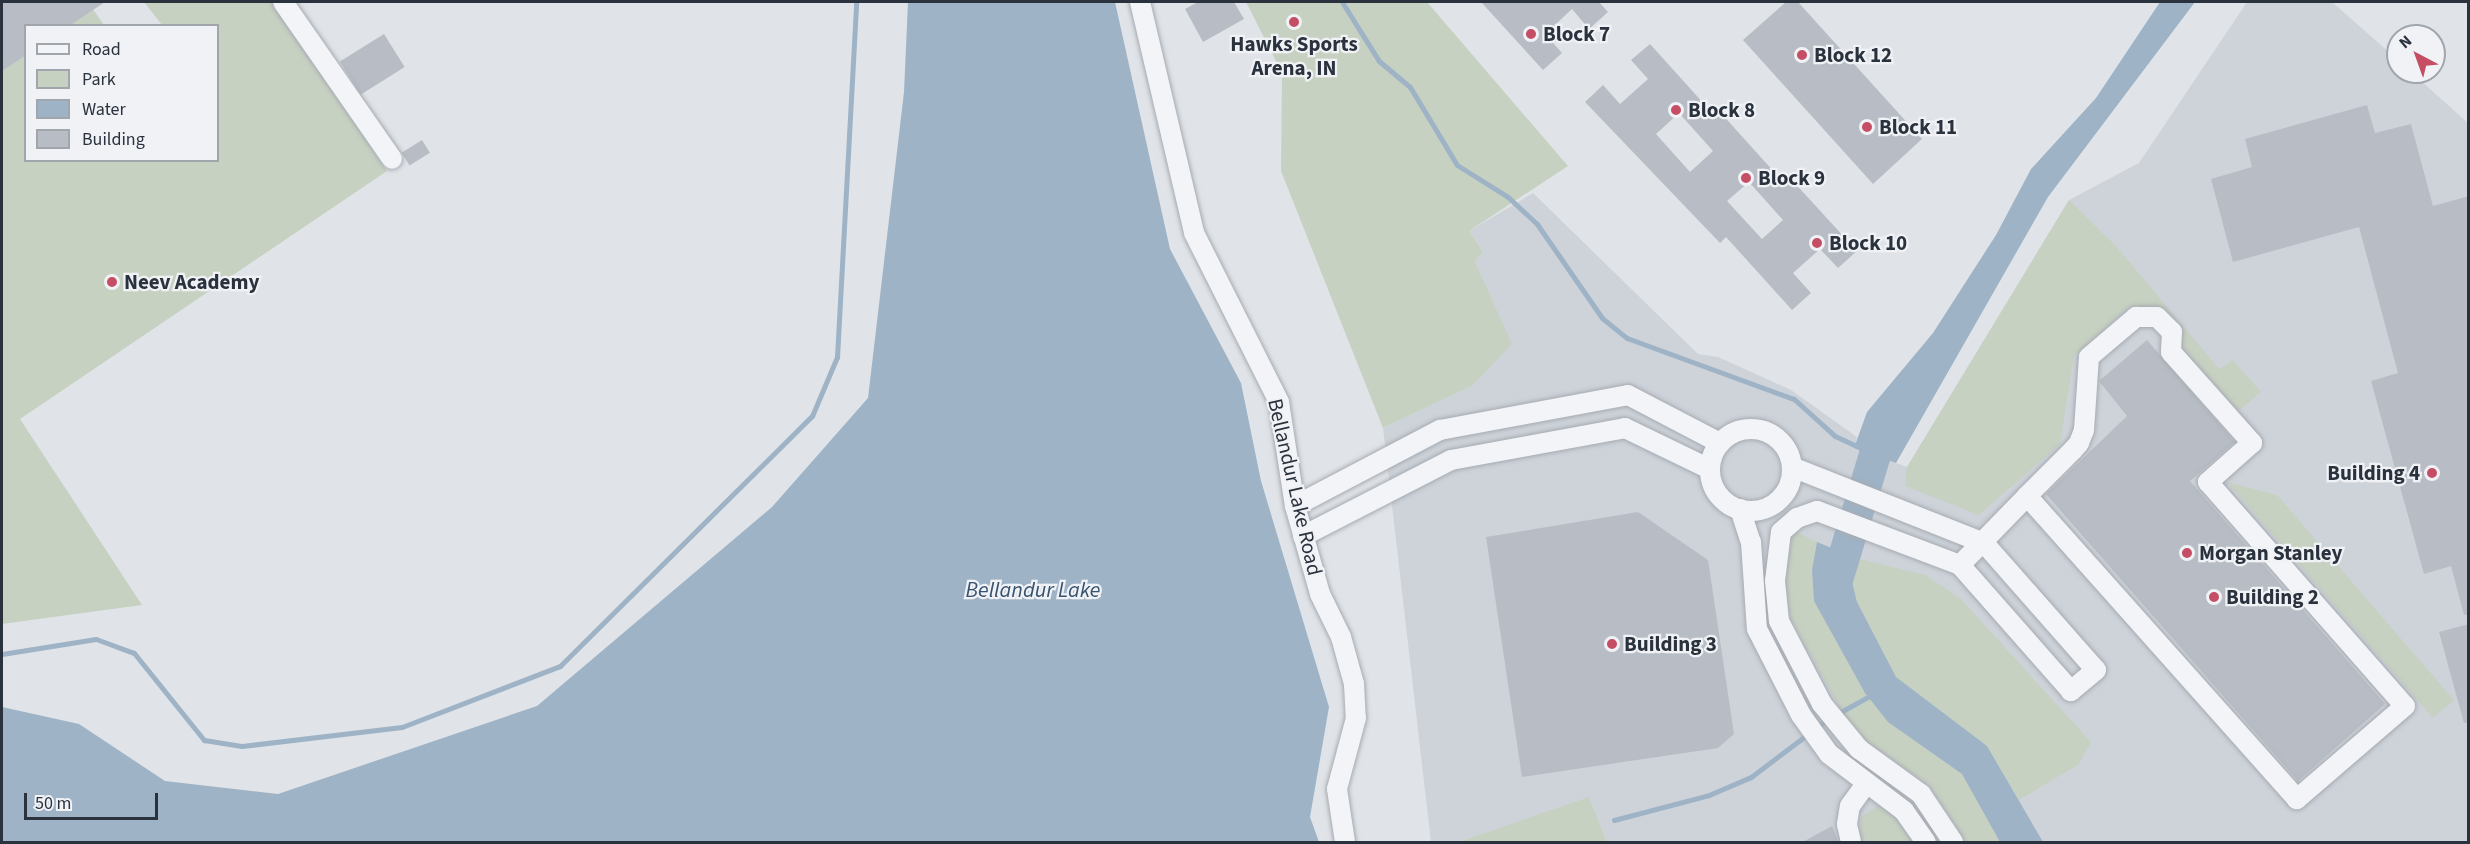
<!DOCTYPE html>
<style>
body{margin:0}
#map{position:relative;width:2470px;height:844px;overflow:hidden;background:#e0e4e8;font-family:"Source Sans 3",sans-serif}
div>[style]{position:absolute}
.built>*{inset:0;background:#ced3da}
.green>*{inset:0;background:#c7d1c2}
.water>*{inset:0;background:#9eb3c6}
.stream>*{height:5px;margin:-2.5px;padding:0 2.5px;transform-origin:2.5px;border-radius:2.5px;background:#9eb3c6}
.river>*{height:32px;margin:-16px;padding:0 16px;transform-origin:16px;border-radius:16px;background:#9eb3c6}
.building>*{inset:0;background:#b8bdc5;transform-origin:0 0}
.roads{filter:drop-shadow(0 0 2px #a6abb2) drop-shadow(0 0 2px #a6abb2)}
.minor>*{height:20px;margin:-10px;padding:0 10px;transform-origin:10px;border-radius:10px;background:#f3f4f7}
.minor>.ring{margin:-10px;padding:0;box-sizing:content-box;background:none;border:20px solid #f3f4f7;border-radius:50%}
.dots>*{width:16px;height:16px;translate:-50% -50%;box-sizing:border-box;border:3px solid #f0f2f6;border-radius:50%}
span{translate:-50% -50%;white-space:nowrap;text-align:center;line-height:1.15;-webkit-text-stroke:4.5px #f0f2f6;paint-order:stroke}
.poi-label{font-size:21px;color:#2a323e;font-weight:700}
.left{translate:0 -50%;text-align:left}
.right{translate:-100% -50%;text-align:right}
.street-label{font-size:21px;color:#2a323e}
.water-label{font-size:22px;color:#37536f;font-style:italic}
.frame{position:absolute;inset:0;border:3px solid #2a323e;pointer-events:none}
.legend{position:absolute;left:24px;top:24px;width:195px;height:138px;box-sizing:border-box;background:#f0f2f6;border:2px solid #a1a5ac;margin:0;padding:8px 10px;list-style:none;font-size:18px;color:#2a323e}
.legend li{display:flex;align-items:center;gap:12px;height:30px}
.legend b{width:30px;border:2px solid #a1a5ac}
.north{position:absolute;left:2386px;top:24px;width:60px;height:60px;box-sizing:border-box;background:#f0f2f6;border:2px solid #a1a5ac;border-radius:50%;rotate:319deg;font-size:16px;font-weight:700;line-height:24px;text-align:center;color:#2a323e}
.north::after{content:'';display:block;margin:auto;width:21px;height:27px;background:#c54e65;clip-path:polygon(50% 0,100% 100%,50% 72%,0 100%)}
.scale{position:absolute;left:24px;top:793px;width:134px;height:27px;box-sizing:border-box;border:3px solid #2a323e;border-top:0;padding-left:8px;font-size:18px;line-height:21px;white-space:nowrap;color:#2a323e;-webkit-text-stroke:4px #f0f2f6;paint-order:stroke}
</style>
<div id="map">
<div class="built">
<div style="clip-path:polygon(2247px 2px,2332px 2px,2398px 60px,2398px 72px,2411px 72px,2468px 123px,2468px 842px,1607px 842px,1589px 798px,1458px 842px,1431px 842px,1383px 428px,1472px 386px,1477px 380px,1475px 262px,1483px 252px,1469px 231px,1533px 193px,1698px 354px,1718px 357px,1791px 390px,1857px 437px,1855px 448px,1907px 467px,2069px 200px,2139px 163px)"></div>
</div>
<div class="green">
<div style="clip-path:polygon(2px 2px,88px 2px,104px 25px,26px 26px,26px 160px,218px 160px,218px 26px,162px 25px,144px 2px,273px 2px,387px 171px,20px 419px,142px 605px,2px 624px)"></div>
<div style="clip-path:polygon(1246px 2px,1427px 2px,1568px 166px,1469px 231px,1483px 252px,1475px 262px,1512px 344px,1472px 386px,1383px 428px,1281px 171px,1282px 73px)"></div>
<div style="clip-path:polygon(2069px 200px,2116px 246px,2219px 369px,2233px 360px,2261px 392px,2235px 414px,2150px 308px,2129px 307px,2074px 356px,2060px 444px,1979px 515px,1905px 486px,1907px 467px)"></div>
<div style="clip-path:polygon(2227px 482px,2277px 495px,2454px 700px,2433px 718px)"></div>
<div style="clip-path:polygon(1792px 530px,1817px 542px,1812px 570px,1814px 601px,1833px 633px,1936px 752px,1962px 774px,2000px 842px,1966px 842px,1928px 784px,1872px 747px,1847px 721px,1790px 617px,1783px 573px,1787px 539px)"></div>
<div style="clip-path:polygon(1856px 558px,1925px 575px,1960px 598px,2091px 742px,2079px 764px,2019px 800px,1987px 746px,1896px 677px,1857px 602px,1851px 578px)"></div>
<div style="clip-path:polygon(1589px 797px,1607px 842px,1458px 842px)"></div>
<div style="clip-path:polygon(1878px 806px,1893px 812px,1913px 842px,1860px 842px,1861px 817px)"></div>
</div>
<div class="water">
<div style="clip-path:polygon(908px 2px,1115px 2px,1170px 249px,1241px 383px,1261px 481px,1329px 707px,1310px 817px,1319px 842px,2px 842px,2px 707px,79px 724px,165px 781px,278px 794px,537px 706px,772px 507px,868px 398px,904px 92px)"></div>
<div style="clip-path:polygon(2160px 2px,2195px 2px,2048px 197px,1896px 463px,1854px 448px,1867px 412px,1933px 333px,1996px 235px,2031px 169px,2096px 98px)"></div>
<div style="clip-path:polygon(1817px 542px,1856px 558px,1851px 578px,1857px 602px,1896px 677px,1987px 746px,2043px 842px,2000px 842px,1962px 774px,1888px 722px,1865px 693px,1814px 601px,1812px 570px)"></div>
</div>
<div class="stream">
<div style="left:1342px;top:2px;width:70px;rotate:57.9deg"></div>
<div style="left:1379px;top:61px;width:40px;rotate:40deg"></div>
<div style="left:1410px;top:87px;width:91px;rotate:58.9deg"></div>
<div style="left:1457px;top:165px;width:60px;rotate:32.1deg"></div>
<div style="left:1508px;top:197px;width:40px;rotate:43deg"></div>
<div style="left:1537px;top:224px;width:114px;rotate:55.3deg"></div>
<div style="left:1602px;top:318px;width:32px;rotate:39deg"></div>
<div style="left:1627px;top:338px;width:178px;rotate:20.1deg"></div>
<div style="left:1794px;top:399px;width:55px;rotate:42.1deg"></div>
<div style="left:1835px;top:436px;width:29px;rotate:25deg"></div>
<div style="left:2px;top:654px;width:95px;rotate:-9.1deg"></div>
<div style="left:96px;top:639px;width:40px;rotate:20.2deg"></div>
<div style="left:134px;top:653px;width:112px;rotate:51.2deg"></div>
<div style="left:204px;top:740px;width:38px;rotate:9deg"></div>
<div style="left:242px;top:746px;width:161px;rotate:-6.8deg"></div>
<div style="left:402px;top:727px;width:169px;rotate:-21.1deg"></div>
<div style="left:560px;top:666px;width:355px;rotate:-44.8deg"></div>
<div style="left:812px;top:416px;width:64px;rotate:-67deg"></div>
<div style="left:837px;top:357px;width:356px;rotate:-86.9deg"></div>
<div style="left:1837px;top:714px;width:41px;rotate:-29.1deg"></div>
<div style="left:1614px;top:820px;width:98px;rotate:-14.7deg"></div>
<div style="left:1709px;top:795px;width:46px;rotate:-23.2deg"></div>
<div style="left:1751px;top:777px;width:98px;rotate:-37.1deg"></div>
</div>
<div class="river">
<div style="left:1833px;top:593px;width:144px;rotate:-73.1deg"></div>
<div style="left:1875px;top:455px;width:43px;rotate:-57.4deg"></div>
</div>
<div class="building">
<div style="clip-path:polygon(2px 2px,105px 2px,69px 26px,26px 26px,26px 55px,2px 71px)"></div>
<div style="clip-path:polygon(1198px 2px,1234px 2px,1244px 19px,1203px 42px,1185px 9px)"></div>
<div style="clip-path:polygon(1481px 2px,1599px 2px,1608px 12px,1589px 29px,1572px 9px,1555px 25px,1545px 34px,1562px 53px,1543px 70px)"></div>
<div style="clip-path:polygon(1786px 2px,1798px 2px,1922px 139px,1873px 184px,1743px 40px)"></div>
<div style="left:384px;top:34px;width:39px;height:52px;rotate:58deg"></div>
<div style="clip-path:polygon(evenodd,1650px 44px,1715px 116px,1720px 112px,1785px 184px,1791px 179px,1857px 251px,1838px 268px,1820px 249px,1793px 273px,1811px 293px,1792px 310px,1726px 237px,1720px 243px,1585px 102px,1603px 85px,1620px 104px,1648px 79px,1631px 60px,1650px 44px,1679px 113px,1713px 151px,1690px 172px,1656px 134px,1679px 113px,1650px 44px,1749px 182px,1783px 220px,1762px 239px,1727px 201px,1749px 182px)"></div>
<div style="clip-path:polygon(2367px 105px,2375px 133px,2411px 124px,2433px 206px,2469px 196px,2469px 614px,2464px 615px,2451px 566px,2424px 574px,2371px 381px,2398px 373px,2359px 227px,2233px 262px,2211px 179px,2252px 167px,2245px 139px)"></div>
<div style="left:422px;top:140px;width:15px;height:24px;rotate:58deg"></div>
<div style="clip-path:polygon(2147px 340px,2235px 442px,2190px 481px,2385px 704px,2298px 781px,2046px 494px,2127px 416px,2099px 381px)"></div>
<div style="clip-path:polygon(1638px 512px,1708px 560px,1734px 734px,1718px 748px,1522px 777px,1486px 537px)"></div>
<div style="clip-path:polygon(2469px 624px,2469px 722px,2464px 723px,2439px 632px)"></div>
<div style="clip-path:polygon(1832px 826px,1839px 843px,1801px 843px)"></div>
</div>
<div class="roads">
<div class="minor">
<div style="left:283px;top:2px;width:191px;rotate:55.2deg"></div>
<div style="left:1140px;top:2px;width:237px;rotate:76.8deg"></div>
<div style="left:1194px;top:233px;width:189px;rotate:63.3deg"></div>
<div style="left:1279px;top:402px;width:105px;rotate:81.3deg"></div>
<div style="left:1295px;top:506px;width:91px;rotate:74.1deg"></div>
<div style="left:1320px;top:594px;width:48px;rotate:64deg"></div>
<div style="left:1341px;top:637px;width:49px;rotate:74.5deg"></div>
<div style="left:1354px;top:684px;width:34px;rotate:87deg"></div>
<div style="left:1356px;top:718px;width:73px;rotate:105deg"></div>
<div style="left:1337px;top:789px;width:54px;rotate:81.4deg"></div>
<div class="ring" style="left:1710px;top:429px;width:62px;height:62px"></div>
<div style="left:1792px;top:467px;width:206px;rotate:21.6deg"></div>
<div style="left:1984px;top:543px;width:169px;rotate:48.6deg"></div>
<div style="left:2096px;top:670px;width:33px;rotate:140deg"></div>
<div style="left:2071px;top:691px;width:168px;rotate:-131.4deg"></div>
<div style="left:1960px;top:565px;width:153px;rotate:-159.3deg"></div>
<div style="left:1817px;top:511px;width:21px;rotate:161deg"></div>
<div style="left:1797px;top:518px;width:21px;rotate:139deg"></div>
<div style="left:1781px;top:532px;width:49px;rotate:97deg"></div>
<div style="left:1775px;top:581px;width:40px;rotate:84.3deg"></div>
<div style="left:1779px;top:621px;width:93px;rotate:62.6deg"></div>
<div style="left:1822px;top:704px;width:58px;rotate:50.6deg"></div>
<div style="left:1859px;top:749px;width:77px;rotate:36deg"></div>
<div style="left:1921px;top:794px;width:58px;rotate:56.3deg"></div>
<div style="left:1295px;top:506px;width:164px;rotate:-27.7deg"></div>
<div style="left:1440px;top:430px;width:191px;rotate:-10.5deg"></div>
<div style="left:1628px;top:395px;width:104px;rotate:27.6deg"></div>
<div style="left:1740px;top:509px;width:35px;rotate:72deg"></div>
<div style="left:1751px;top:542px;width:87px;rotate:86.1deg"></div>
<div style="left:1757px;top:629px;width:97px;rotate:62.9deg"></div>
<div style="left:1801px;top:715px;width:48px;rotate:54.3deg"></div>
<div style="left:1829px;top:754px;width:94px;rotate:37.2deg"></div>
<div style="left:1904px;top:811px;width:38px;rotate:55deg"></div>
<div style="left:1303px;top:536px;width:166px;rotate:-27.2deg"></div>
<div style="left:1451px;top:460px;width:177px;rotate:-10.4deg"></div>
<div style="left:1625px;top:428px;width:94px;rotate:25.8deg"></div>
<div style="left:1960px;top:565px;width:96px;rotate:-45.8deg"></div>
<div style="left:2027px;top:496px;width:65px;rotate:-45deg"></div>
<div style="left:2073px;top:450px;width:9px;rotate:-49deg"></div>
<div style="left:2079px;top:443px;width:14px;rotate:-69deg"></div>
<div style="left:2084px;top:430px;width:73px;rotate:-86.1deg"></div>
<div style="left:2089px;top:357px;width:62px;rotate:-40.4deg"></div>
<div style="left:2136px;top:317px;width:21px"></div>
<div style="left:2157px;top:317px;width:21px;rotate:45deg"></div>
<div style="left:2172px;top:332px;width:20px;rotate:93deg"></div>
<div style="left:2171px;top:352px;width:122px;rotate:48.3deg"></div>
<div style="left:2252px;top:443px;width:59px;rotate:138.4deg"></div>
<div style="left:2208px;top:482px;width:298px;rotate:48.7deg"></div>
<div style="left:2405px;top:706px;width:143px;rotate:139.3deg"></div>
<div style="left:2297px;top:799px;width:406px;rotate:-131.7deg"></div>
<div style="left:1851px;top:842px;width:18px;rotate:-103deg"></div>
<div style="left:1847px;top:824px;width:18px;rotate:-81deg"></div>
<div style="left:1850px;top:806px;width:27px;rotate:-54deg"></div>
</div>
</div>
<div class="dots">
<div style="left:1294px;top:22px;background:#c54e65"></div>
<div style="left:1531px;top:34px;background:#c54e65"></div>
<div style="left:1802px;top:55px;background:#c54e65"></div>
<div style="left:1676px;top:110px;background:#c54e65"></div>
<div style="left:1867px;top:127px;background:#c54e65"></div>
<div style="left:1746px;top:178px;background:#c54e65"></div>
<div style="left:1817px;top:243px;background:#c54e65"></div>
<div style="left:112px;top:282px;background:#c54e65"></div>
<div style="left:2432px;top:473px;background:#c54e65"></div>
<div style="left:2187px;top:553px;background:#c54e65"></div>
<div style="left:2214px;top:597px;background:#c54e65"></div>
<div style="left:1612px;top:644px;background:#c54e65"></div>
</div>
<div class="poi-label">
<span class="left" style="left:1543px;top:34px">Block 7</span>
<span style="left:1294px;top:56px">Hawks Sports<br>Arena, IN</span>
<span class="left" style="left:1814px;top:55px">Block 12</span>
<span class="left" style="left:1688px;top:110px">Block 8</span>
<span class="left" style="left:1879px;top:127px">Block 11</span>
<span class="left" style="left:1758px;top:178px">Block 9</span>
<span class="left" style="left:1829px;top:243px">Block 10</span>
<span class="left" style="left:124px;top:282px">Neev Academy</span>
<span class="right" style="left:2420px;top:473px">Building 4</span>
<span class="left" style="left:2199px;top:553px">Morgan Stanley</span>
<span class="left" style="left:2226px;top:597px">Building 2</span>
<span class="left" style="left:1624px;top:644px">Building 3</span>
</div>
<div class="street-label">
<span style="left:1295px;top:487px;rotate:77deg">Bellandur Lake Road</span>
</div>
<div class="water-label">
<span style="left:1033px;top:591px">Bellandur Lake</span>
</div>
<div class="frame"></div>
<ul class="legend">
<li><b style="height:8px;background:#f3f4f7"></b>Road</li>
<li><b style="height:16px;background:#c7d1c2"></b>Park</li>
<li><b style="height:16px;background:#9eb3c6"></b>Water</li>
<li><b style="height:16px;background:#b8bdc5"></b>Building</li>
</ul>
<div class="north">N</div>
<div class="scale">50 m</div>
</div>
